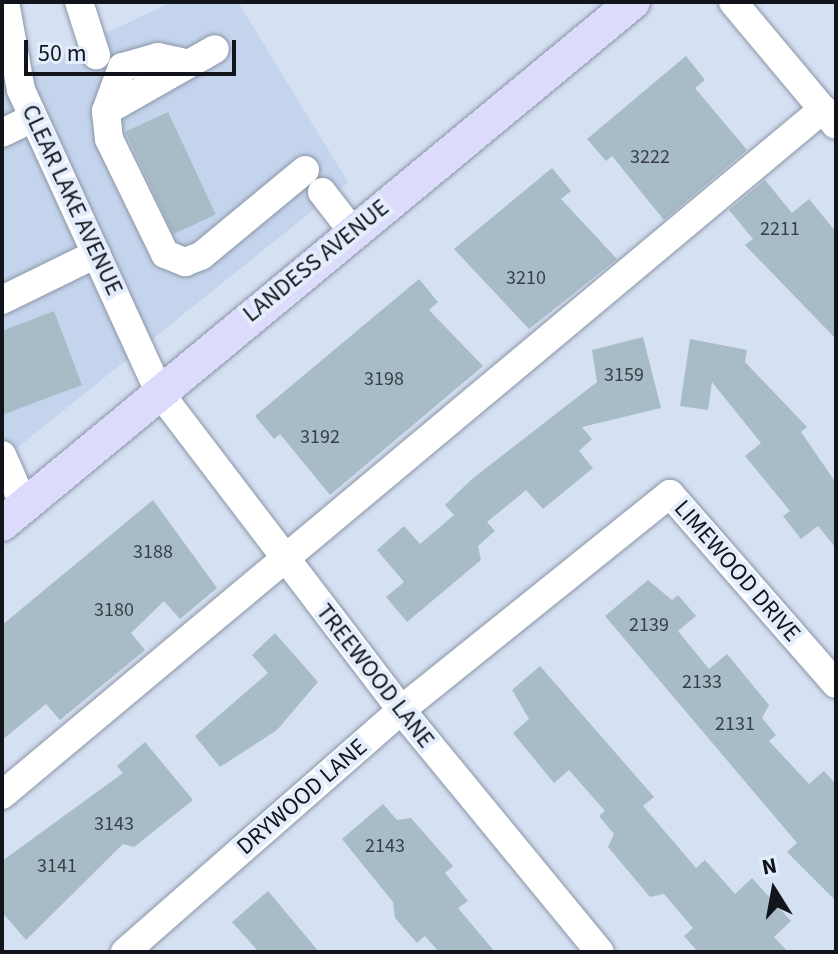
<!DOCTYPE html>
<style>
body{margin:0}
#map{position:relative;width:838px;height:954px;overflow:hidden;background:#d5e0f2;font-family:"Source Sans 3",sans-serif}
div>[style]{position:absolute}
.built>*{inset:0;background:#c4d4ec}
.building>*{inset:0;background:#a7bcc7;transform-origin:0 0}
.roads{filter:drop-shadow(0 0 2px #8a95a6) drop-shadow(0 0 2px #8a95a6)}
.minor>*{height:28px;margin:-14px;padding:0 14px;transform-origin:14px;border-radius:14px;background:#fff}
.major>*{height:34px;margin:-17px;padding:0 17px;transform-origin:17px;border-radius:17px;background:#dddbfc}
span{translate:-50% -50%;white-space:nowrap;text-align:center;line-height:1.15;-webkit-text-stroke:8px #e4edfc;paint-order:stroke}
.number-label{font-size:20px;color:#363f46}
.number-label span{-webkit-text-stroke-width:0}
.street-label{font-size:24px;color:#11151b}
.frame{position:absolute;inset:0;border:4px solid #11151b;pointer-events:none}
.north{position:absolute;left:734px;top:850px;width:80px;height:80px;-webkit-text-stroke:6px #e4edfc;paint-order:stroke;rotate:349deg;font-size:22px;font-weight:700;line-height:32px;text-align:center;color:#11151b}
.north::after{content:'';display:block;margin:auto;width:28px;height:36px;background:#11151b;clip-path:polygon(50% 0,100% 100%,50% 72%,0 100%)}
.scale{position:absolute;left:24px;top:40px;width:212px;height:36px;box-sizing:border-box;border:4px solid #11151b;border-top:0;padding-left:10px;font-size:24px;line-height:28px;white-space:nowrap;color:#11151b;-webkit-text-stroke:6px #e4edfc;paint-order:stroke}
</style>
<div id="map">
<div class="built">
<div style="clip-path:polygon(172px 2px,238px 2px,348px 182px,2px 460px,2px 82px)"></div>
</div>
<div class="building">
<div style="clip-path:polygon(686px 56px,705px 80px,695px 88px,747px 150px,664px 220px,612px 156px,606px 161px,587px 139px)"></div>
<div style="left:168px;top:112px;width:113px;height:47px;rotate:65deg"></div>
<div style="clip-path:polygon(552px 168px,571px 191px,561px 199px,617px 259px,529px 329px,454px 249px)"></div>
<div style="clip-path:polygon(765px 180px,792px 213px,809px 199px,836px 232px,836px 339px,745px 245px,753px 239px,729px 210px)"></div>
<div style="clip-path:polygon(419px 279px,438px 302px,429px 310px,483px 366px,330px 495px,280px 434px,274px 439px,255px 416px)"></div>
<div style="clip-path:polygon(54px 311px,82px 385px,2px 415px,2px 331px)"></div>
<div style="clip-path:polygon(643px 337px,661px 408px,582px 427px,592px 439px,579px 451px,593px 468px,543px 509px,526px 490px,487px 522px,495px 531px,478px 546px,481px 560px,407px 622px,386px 597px,404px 582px,377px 550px,404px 526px,420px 544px,454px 515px,445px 505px,472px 479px,597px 382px,592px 350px)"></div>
<div style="clip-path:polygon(690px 339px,747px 350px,745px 362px,807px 427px,801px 432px,836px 483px,836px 548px,818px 526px,801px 539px,783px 516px,790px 511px,745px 456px,761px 443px,712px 382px,708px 410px,680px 406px)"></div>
<div style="clip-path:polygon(153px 500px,217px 588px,180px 619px,164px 601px,131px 633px,145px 650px,60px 720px,46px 704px,2px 740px,2px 625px)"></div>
<div style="clip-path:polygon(648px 580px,672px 600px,678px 595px,696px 616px,678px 631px,709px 669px,727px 654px,769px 705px,762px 718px,776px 735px,769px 741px,809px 784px,824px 771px,836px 784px,836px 901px,787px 852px,797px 843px,605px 616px)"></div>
<div style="clip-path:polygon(275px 633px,318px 682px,277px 730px,220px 767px,195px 736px,268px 673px,252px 655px)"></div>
<div style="clip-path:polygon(540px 666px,654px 797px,643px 806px,696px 868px,705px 860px,735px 894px,752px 878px,791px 921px,774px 937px,788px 952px,698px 952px,684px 936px,693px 928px,664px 894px,650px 897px,608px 847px,614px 834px,599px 816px,605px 811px,569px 770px,554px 783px,513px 733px,529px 719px,512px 690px)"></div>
<div style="clip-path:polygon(145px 742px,193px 800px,134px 847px,123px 844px,26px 940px,2px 912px,2px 861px,123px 773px,117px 766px)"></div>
<div style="clip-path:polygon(383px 804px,397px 820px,411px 818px,453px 866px,445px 873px,468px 901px,458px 908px,495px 952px,439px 952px,425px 936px,417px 943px,395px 918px,393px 902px,342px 839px)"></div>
<div style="clip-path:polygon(268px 891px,304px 934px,319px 952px,259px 952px,232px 922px)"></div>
</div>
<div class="roads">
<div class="minor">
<div style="left:5px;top:2px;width:89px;rotate:79.7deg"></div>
<div style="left:21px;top:90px;width:332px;rotate:65.4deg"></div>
<div style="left:159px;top:392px;width:400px;rotate:52.7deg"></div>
<div style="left:401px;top:710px;width:313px;rotate:50.6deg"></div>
<div style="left:79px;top:2px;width:56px;rotate:72.2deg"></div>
<div style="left:733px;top:2px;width:160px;rotate:50.1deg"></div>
<div style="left:181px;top:62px;width:24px;rotate:-168deg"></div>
<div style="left:158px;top:57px;width:37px;rotate:164deg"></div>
<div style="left:122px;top:67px;width:47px;rotate:110deg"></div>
<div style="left:106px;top:111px;width:28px;rotate:84deg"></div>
<div style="left:109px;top:139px;width:128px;rotate:64deg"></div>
<div style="left:165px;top:254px;width:22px;rotate:22deg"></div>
<div style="left:185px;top:262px;width:17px;rotate:-21deg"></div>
<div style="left:201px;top:256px;width:135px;rotate:-39.6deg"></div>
<div style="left:106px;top:111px;width:125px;rotate:-29.6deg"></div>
<div style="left:2px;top:133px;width:34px;rotate:-26deg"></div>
<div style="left:322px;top:192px;width:49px;rotate:52.4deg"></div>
<div style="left:2px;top:300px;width:105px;rotate:-26.1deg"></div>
<div style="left:2px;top:455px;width:55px;rotate:66.3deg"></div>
<div style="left:2px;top:795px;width:1070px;rotate:-39.88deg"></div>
<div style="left:125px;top:952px;width:367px;rotate:-41.2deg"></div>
<div style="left:401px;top:710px;width:345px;rotate:-38.8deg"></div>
<div style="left:670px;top:494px;width:252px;rotate:48.9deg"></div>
</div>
<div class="major">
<div style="left:2px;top:524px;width:819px;rotate:-39.6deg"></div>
</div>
</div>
<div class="number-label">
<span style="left:650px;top:157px">3222</span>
<span style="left:780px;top:229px">2211</span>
<span style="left:526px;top:278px">3210</span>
<span style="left:624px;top:375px">3159</span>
<span style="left:384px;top:379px">3198</span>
<span style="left:320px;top:437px">3192</span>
<span style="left:153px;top:552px">3188</span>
<span style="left:114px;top:610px">3180</span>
<span style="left:649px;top:625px">2139</span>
<span style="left:702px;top:682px">2133</span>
<span style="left:735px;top:724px">2131</span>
<span style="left:114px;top:824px">3143</span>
<span style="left:385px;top:846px">2143</span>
<span style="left:57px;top:866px">3141</span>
</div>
<div class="street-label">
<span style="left:72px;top:200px;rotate:65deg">CLEAR LAKE AVENUE</span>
<span style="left:316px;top:261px;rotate:-39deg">LANDESS AVENUE</span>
<span style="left:737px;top:571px;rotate:49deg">LIMEWOOD DRIVE</span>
<span style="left:375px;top:676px;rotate:52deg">TREEWOOD LANE</span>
<span style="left:302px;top:797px;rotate:-41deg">DRYWOOD LANE</span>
</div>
<div class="frame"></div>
<div class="north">N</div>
<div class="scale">50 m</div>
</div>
